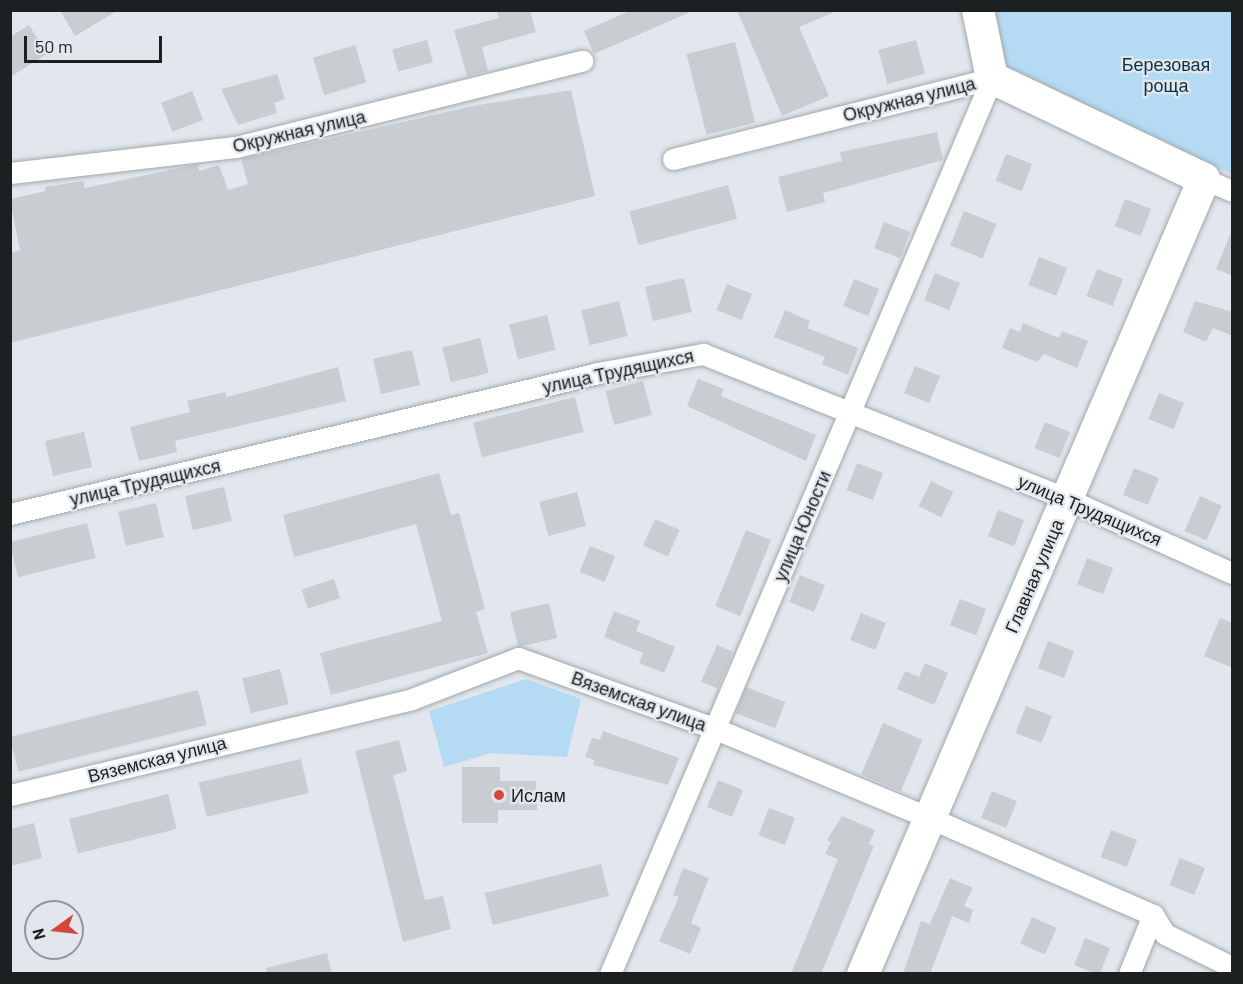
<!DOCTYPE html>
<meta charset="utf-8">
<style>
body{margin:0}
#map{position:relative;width:1243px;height:984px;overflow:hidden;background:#e1e7ec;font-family:Barlow,sans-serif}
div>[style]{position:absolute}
.green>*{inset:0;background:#b5daf4}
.building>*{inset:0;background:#c7cdd1;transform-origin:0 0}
.roads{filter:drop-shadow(0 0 2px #a2a8ac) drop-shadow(0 0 2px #a2a8ac)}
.street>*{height:21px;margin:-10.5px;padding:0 10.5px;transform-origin:10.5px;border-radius:10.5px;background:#fff}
.secondary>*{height:32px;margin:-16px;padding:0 16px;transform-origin:16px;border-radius:16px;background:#fff}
.dots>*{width:16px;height:16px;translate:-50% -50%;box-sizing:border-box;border:3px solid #e1e7ec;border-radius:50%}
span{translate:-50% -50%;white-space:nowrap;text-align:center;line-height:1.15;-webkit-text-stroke:4.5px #e1e7ec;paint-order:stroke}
.park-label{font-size:18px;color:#0c3248}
.street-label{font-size:18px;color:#1d2021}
.poi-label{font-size:18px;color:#1d2021}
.left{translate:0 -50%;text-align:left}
.frame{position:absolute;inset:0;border:12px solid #1d2021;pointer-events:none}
.north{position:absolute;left:24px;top:900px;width:60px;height:60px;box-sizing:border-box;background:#e1e7ec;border:2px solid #93979b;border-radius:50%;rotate:255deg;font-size:16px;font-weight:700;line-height:24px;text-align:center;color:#1d2021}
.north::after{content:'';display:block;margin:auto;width:21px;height:27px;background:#d5473b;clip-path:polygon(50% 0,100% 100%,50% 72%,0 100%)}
.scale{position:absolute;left:24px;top:36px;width:138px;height:27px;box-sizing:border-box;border:3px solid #1d2021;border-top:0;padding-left:8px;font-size:18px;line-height:21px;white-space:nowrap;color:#1d2021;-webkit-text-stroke:4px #e1e7ec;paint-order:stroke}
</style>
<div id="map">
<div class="green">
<div style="clip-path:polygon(989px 11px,1232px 11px,1232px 174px,1003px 76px)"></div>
<div style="clip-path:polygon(526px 679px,581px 699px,567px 757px,491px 753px,444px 767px,429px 711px)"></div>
</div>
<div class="building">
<div style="clip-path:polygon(60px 10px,118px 10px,75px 36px)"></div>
<div style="clip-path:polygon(496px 10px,530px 10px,536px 32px,482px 47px,488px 71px,467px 76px,454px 30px,499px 18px)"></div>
<div style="clip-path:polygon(632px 10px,695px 10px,594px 54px,584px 31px)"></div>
<div style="clip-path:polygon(737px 10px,839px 10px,799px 27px,829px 96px,782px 116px)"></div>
<div style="clip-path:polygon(29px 25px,47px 54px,10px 77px,10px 37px)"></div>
<div style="left:427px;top:40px;width:23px;height:36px;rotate:75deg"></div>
<div style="left:916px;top:40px;width:35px;height:39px;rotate:75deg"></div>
<div style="left:735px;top:42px;width:83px;height:50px;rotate:76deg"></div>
<div style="left:355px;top:45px;width:39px;height:44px;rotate:73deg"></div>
<div style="clip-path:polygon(277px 74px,285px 99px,274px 103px,277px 113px,238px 125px,221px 89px)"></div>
<div style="clip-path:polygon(571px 90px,595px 196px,10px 343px,10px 252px,20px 251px,10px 199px,46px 191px,45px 187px,83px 181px,85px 188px,198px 164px,199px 171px,219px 165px,228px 190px,248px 184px,241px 159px,473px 106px)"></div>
<div style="left:192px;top:91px;width:31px;height:33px;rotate:69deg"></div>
<div style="clip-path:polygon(937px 132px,943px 160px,823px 193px,825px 202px,787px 212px,778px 177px,842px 161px,840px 152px)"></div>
<div style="left:1006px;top:154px;width:28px;height:29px;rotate:21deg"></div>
<div style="left:728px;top:185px;width:35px;height:102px;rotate:75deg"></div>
<div style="left:1125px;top:199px;width:28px;height:29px;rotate:21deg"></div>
<div style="left:964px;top:211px;width:35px;height:37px;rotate:22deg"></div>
<div style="left:884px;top:222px;width:28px;height:28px;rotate:21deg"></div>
<div style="clip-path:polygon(1232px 230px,1233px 230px,1233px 276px,1216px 269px)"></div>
<div style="left:1039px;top:257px;width:30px;height:30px;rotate:21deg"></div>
<div style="left:1097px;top:269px;width:28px;height:29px;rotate:21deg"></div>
<div style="left:935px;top:273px;width:27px;height:29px;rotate:22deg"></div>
<div style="left:684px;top:278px;width:35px;height:40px;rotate:77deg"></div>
<div style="left:854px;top:279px;width:27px;height:29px;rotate:22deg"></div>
<div style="left:727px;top:284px;width:27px;height:28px;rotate:22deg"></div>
<div style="left:619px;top:301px;width:36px;height:39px;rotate:76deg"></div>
<div style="clip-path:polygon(1195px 301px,1233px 312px,1233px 336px,1213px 328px,1206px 342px,1183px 332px)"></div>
<div style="clip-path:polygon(785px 310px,810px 321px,807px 328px,858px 348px,848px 375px,822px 364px,825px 357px,774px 337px)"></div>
<div style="left:547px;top:315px;width:36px;height:39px;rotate:76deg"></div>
<div style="clip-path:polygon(1023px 323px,1059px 338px,1062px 331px,1088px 341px,1077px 368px,1044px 354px,1037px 362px,1002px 348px,1010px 328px,1020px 332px)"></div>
<div style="left:480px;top:338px;width:36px;height:39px;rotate:76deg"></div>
<div style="left:412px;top:350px;width:36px;height:40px;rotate:77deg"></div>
<div style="left:915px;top:366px;width:27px;height:29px;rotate:22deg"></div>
<div style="clip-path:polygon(338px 367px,346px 401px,175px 441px,177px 452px,139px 461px,130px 427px,190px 412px,187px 401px,225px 392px,227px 397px)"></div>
<div style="clip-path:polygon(698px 379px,724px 389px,721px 396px,816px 435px,806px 461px,687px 406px)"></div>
<div style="left:643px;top:381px;width:35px;height:39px;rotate:75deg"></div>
<div style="left:1159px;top:393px;width:27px;height:28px;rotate:22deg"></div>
<div style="left:575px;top:397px;width:36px;height:105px;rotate:76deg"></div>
<div style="left:1045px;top:422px;width:27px;height:28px;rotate:22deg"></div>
<div style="left:84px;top:432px;width:36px;height:40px;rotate:77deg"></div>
<div style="left:857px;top:463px;width:28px;height:29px;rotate:21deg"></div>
<div style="left:1134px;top:468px;width:27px;height:29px;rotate:22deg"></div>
<div style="clip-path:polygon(439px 473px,451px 515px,459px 513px,485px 609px,476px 612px,488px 653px,331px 695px,320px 653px,442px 621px,416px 524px,294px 557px,283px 515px)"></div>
<div style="left:931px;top:481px;width:25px;height:28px;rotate:26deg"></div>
<div style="left:224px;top:487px;width:35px;height:40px;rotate:77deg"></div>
<div style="left:577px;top:492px;width:35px;height:39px;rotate:75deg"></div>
<div style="left:1200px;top:496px;width:24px;height:38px;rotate:24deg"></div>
<div style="left:156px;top:503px;width:35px;height:39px;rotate:77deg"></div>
<div style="left:998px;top:510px;width:28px;height:28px;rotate:21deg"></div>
<div style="left:655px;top:519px;width:27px;height:29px;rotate:24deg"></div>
<div style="left:87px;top:523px;width:36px;height:80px;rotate:76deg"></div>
<div style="left:746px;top:530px;width:27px;height:82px;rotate:22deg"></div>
<div style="left:590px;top:546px;width:27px;height:28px;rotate:22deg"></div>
<div style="left:1087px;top:558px;width:28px;height:28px;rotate:21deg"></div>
<div style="left:800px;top:575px;width:27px;height:29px;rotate:22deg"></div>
<div style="left:334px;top:579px;width:20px;height:34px;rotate:72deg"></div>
<div style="left:960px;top:599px;width:28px;height:28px;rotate:21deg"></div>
<div style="left:549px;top:603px;width:36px;height:40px;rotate:77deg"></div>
<div style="clip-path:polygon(614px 611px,640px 621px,636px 631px,675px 647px,664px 673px,639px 663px,643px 653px,604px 637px)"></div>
<div style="left:861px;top:613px;width:27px;height:29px;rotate:22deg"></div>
<div style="clip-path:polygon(1220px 618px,1233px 623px,1233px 668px,1204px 656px)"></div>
<div style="left:1048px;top:641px;width:28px;height:29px;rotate:21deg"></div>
<div style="clip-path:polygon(717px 645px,733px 652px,712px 703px,717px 688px,701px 682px)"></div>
<div style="clip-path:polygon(925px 663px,948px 673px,934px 705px,897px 689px,905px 671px,919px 677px)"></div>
<div style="left:280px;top:669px;width:36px;height:39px;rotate:76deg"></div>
<div style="left:746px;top:687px;width:42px;height:28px;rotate:21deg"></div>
<div style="left:198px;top:690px;width:36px;height:194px;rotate:76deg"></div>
<div style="left:1026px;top:706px;width:28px;height:29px;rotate:21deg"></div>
<div style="left:883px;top:723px;width:43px;height:56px;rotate:23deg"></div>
<div style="clip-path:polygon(603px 731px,679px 758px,668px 785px,593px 765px,595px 760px,585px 757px,592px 738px,600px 740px)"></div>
<div style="clip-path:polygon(399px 740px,407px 771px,393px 775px,425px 900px,443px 896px,451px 929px,403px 942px,355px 751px)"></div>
<div style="left:301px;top:759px;width:35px;height:105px;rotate:77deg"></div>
<div style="clip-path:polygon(462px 767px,500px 767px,500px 781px,536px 781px,537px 810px,498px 810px,498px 823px,462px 823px)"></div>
<div style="left:718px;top:780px;width:27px;height:29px;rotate:22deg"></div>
<div style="left:992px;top:791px;width:27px;height:29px;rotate:22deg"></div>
<div style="left:168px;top:794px;width:36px;height:102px;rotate:76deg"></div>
<div style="left:769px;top:808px;width:28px;height:29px;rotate:21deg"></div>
<div style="clip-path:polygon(842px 816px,875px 830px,869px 844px,874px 846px,821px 974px,791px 974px,838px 859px,825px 854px,831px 842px,827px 840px)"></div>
<div style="clip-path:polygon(34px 823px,42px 858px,10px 866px,10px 829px)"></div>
<div style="left:1111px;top:830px;width:28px;height:29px;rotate:21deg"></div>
<div style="left:1180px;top:858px;width:27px;height:29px;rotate:22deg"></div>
<div style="left:601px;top:864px;width:33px;height:120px;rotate:76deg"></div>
<div style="clip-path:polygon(683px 868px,709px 878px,691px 923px,701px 928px,690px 954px,659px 941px,679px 897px,673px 895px)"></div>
<div style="clip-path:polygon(950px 878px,973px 888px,964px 906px,973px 910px,969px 923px,952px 916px,930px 974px,903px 974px,921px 921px,930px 924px)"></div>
<div style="left:1032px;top:917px;width:27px;height:29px;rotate:24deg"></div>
<div style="left:1085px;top:938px;width:27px;height:29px;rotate:22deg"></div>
<div style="clip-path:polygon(327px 953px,332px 974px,267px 974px,266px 968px)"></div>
</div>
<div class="roads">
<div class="street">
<div style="left:673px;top:159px;width:329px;rotate:-14.2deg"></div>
<div style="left:10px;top:173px;width:227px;rotate:-6.6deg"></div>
<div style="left:236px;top:147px;width:357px;rotate:-14deg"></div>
<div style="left:1204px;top:179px;width:30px;rotate:23deg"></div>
<div style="left:10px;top:514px;width:605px;rotate:-13.48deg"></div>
<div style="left:598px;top:373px;width:107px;rotate:-10.3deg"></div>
<div style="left:703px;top:354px;width:392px;rotate:21.7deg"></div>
<div style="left:1067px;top:499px;width:181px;rotate:24.2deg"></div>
<div style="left:10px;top:795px;width:413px;rotate:-13.4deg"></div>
<div style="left:412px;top:699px;width:114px;rotate:-21.1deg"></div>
<div style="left:518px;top:658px;width:210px;rotate:19.7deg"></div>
<div style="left:716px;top:729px;width:232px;rotate:22.6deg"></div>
<div style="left:930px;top:818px;width:243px;rotate:23.5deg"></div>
<div style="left:1153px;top:915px;width:22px;rotate:58deg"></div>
<div style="left:1165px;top:934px;width:75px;rotate:26.2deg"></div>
<div style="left:610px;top:974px;width:974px;rotate:-66.91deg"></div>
<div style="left:1129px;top:974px;width:64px;rotate:-67.9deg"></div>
</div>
<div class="secondary">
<div style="left:863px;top:974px;width:865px;rotate:-66.78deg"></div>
<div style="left:1204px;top:179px;width:235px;rotate:-154.5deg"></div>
<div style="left:992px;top:78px;width:69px;rotate:-101.6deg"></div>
</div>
</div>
<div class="dots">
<div style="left:499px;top:795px;background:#d5473b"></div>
</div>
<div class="park-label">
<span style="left:1166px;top:75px">Березовая<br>роща</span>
</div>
<div class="street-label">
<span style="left:909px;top:99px;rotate:-14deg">Окружная улица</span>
<span style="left:299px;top:131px;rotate:-13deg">Окружная улица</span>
<span style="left:618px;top:371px;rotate:-12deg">улица Трудящихся</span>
<span style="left:145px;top:482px;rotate:-13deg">улица Трудящихся</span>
<span style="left:1090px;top:510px;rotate:23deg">улица Трудящихся</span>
<span style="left:802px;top:526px;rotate:-67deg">улица Юности</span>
<span style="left:1034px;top:576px;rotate:-67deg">Главная улица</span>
<span style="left:639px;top:701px;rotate:20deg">Вяземская улица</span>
<span style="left:157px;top:759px;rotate:-14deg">Вяземская улица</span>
</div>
<div class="poi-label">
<span class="left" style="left:511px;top:795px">Ислам</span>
</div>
<div class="frame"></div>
<div class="north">N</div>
<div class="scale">50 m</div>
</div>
